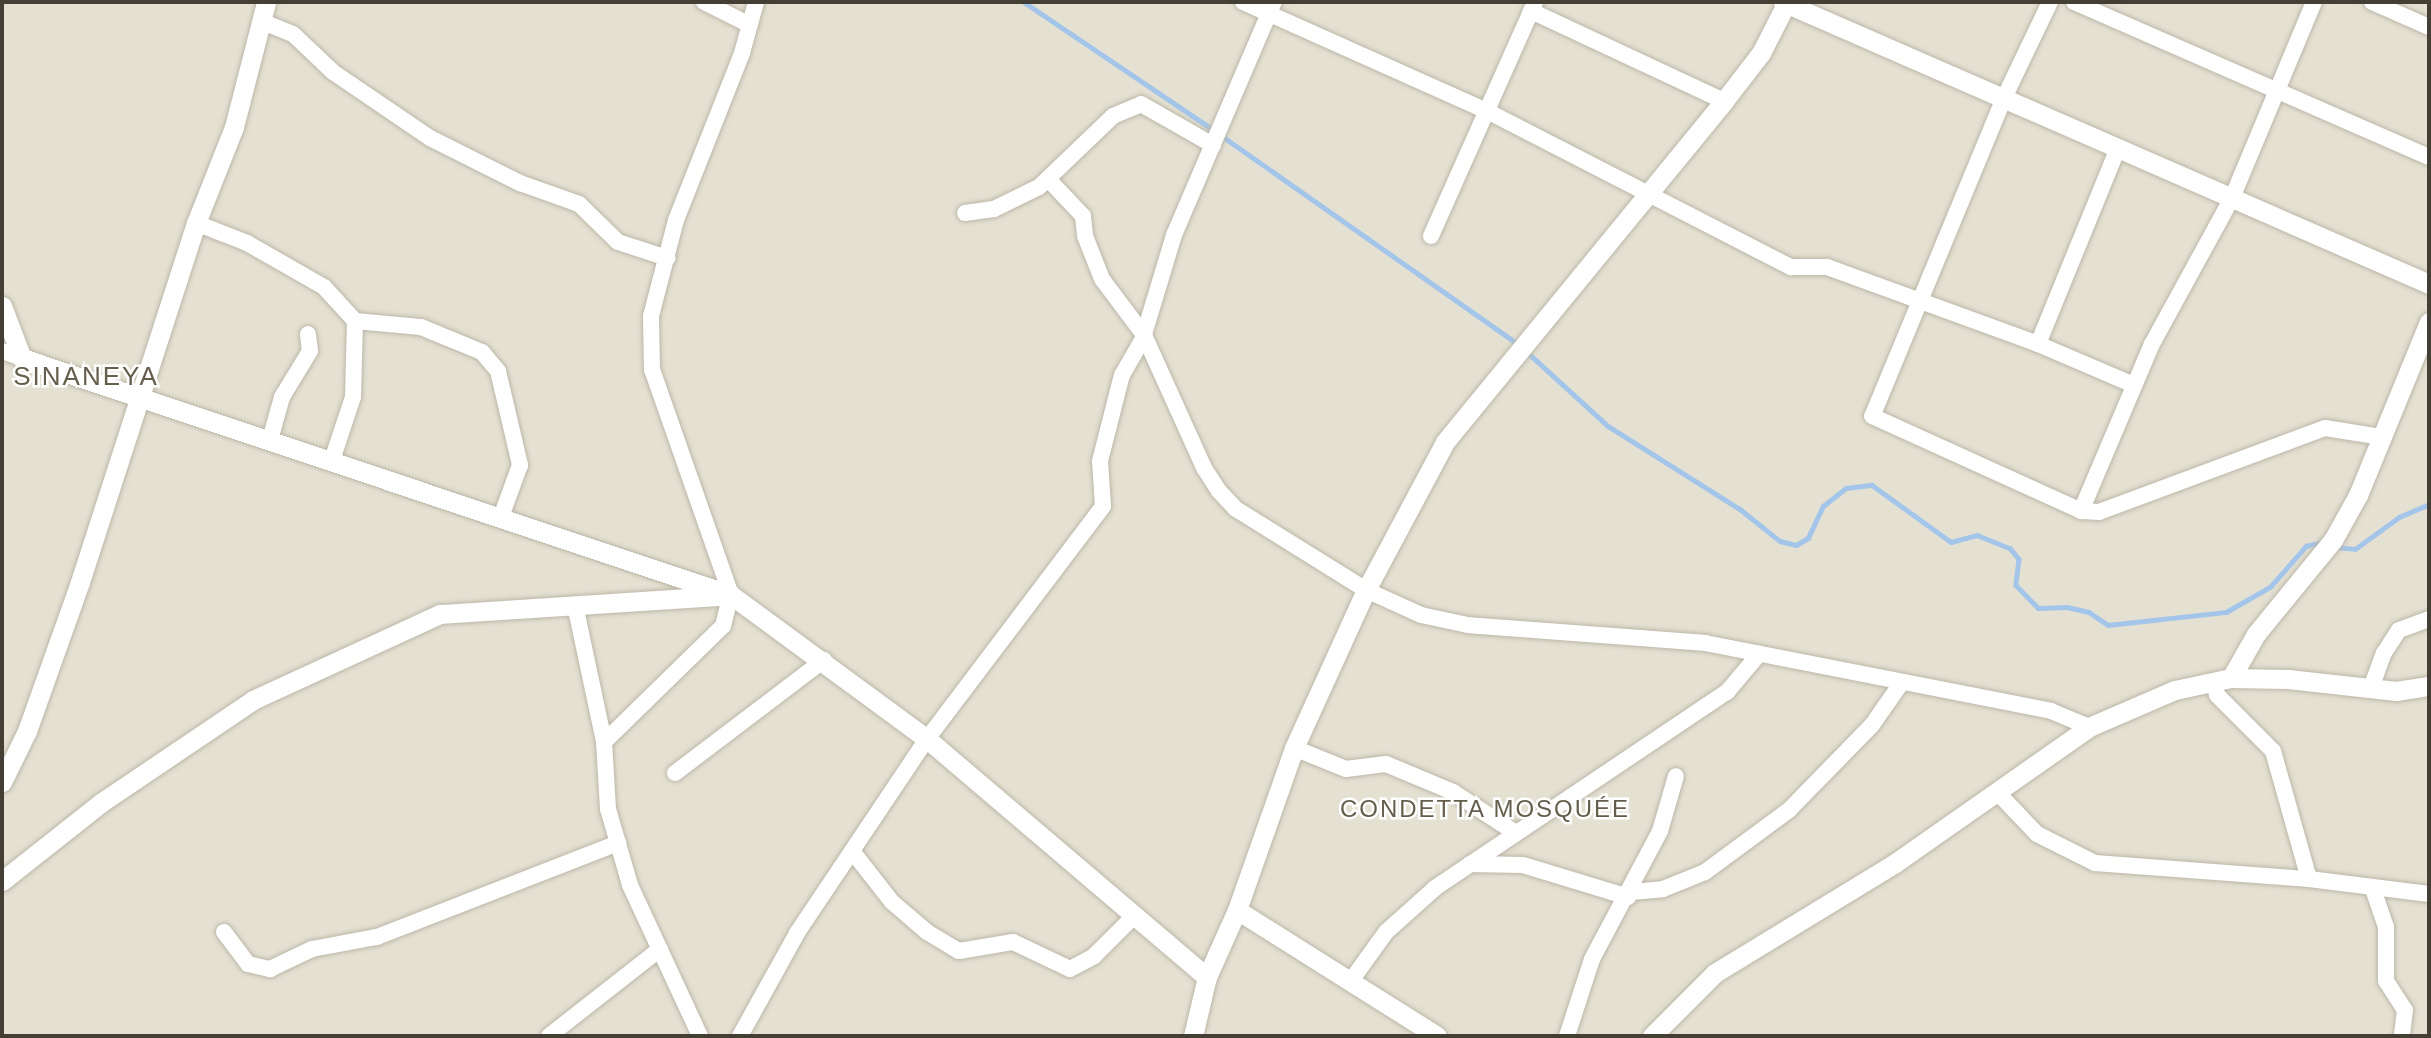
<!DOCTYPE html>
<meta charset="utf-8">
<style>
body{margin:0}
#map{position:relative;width:2431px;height:1038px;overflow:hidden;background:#f1efe4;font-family:Arial,sans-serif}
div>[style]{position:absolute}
.residential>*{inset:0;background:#e4e1d3;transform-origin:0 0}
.stream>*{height:4.5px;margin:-2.25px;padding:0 2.25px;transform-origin:2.25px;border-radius:2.25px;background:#a4c5ea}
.roads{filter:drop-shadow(0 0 2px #bcb7a8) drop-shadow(0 0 2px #bcb7a8)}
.minor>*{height:16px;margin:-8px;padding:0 8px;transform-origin:8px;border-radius:8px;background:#fff}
.tertiary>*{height:19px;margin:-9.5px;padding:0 9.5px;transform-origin:9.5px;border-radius:9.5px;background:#fff}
span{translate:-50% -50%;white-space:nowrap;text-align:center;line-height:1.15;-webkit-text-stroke:5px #fff;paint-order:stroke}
.neighbourhood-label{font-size:24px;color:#655e4d;letter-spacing:2px}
.quarter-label{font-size:26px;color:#655e4d;letter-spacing:2px}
.frame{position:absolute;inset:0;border:4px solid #433f35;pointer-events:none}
</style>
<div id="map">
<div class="residential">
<div style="left:2px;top:2px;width:2427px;height:1034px"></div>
</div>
<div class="stream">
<div style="left:1024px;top:2px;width:230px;rotate:34deg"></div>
<div style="left:1222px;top:136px;width:362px;rotate:35.1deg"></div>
<div style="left:1527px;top:352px;width:110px;rotate:42.4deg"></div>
<div style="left:1608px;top:426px;width:156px;rotate:32.2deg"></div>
<div style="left:1740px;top:509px;width:51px;rotate:38.7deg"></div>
<div style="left:1780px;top:541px;width:16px;rotate:14deg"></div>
<div style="left:1796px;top:545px;width:14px;rotate:-30deg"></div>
<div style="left:1808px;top:538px;width:35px;rotate:-65deg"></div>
<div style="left:1823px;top:506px;width:29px;rotate:-38deg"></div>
<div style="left:1846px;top:488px;width:26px;rotate:-7deg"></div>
<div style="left:1872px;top:485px;width:97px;rotate:35.8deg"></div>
<div style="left:1951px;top:542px;width:27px;rotate:-15deg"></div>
<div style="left:1977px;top:535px;width:35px;rotate:22deg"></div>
<div style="left:2010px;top:548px;width:14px;rotate:51deg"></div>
<div style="left:2019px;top:559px;width:26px;rotate:97deg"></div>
<div style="left:2016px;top:585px;width:32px;rotate:46deg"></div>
<div style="left:2038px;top:608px;width:29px;rotate:-2deg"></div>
<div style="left:2067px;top:607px;width:23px;rotate:13deg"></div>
<div style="left:2089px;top:612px;width:23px;rotate:34deg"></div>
<div style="left:2108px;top:625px;width:119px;rotate:-6.3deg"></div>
<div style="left:2226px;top:612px;width:51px;rotate:-29.6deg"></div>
<div style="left:2270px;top:587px;width:55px;rotate:-48.7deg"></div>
<div style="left:2306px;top:546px;width:17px;rotate:-13deg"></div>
<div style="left:2334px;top:547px;width:21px;rotate:5deg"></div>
<div style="left:2355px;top:549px;width:54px;rotate:-36deg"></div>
<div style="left:2399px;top:517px;width:33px;rotate:-23deg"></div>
</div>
<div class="roads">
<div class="minor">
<div style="left:704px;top:2px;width:51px;rotate:26.6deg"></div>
<div style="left:1243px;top:2px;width:267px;rotate:24.1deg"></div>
<div style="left:1487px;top:111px;width:342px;rotate:27.2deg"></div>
<div style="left:1791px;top:267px;width:36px"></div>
<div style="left:1827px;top:267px;width:225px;rotate:20deg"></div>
<div style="left:2038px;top:344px;width:212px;rotate:-67.8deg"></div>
<div style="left:2050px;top:2px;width:106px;rotate:115.6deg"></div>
<div style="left:2004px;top:98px;width:344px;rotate:112.5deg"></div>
<div style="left:1872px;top:416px;width:230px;rotate:24.4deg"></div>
<div style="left:2081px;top:511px;width:18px;rotate:3deg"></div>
<div style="left:2099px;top:512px;width:241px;rotate:-20.4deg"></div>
<div style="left:2325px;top:428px;width:58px;rotate:9deg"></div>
<div style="left:2074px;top:2px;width:387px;rotate:23.6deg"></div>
<div style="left:2372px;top:2px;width:62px;rotate:23.7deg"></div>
<div style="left:1531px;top:11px;width:213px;rotate:25deg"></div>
<div style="left:263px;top:22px;width:32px;rotate:22deg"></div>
<div style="left:293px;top:34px;width:55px;rotate:43.5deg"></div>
<div style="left:333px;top:72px;width:117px;rotate:34.2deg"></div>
<div style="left:430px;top:138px;width:101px;rotate:26.6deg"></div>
<div style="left:520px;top:183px;width:63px;rotate:19.6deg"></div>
<div style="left:579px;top:204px;width:54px;rotate:44.3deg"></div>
<div style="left:618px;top:242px;width:52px;rotate:18.1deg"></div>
<div style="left:1048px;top:179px;width:51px;rotate:46.6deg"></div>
<div style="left:1083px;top:216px;width:20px;rotate:84deg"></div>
<div style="left:1085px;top:236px;width:46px;rotate:68.4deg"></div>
<div style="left:1102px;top:279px;width:70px;rotate:53.1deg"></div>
<div style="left:1144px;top:335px;width:146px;rotate:65.7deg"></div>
<div style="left:1204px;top:468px;width:27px;rotate:57deg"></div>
<div style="left:1219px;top:491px;width:25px;rotate:47deg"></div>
<div style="left:1236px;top:509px;width:153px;rotate:31.9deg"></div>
<div style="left:1366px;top:590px;width:60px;rotate:24.4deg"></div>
<div style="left:1421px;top:615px;width:48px;rotate:12deg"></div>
<div style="left:1468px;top:625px;width:238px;rotate:4.3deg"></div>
<div style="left:1705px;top:643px;width:353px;rotate:11.1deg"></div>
<div style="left:2051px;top:711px;width:41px;rotate:22.8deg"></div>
<div style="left:965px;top:213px;width:29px;rotate:-8deg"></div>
<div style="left:994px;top:209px;width:50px;rotate:-26.1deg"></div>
<div style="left:1039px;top:187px;width:103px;rotate:-43.8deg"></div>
<div style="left:1113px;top:116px;width:30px;rotate:-23deg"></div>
<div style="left:1141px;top:104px;width:83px;rotate:29.7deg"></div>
<div style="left:196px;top:223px;width:55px;rotate:21.4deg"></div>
<div style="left:247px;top:243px;width:89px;rotate:29.7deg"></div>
<div style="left:324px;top:287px;width:46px;rotate:47.6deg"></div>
<div style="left:355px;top:321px;width:76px;rotate:91.5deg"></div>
<div style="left:353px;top:397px;width:66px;rotate:108.4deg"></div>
<div style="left:1431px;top:236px;width:256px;rotate:-66deg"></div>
<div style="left:355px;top:321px;width:66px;rotate:5.2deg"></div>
<div style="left:421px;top:327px;width:66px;rotate:22.3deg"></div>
<div style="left:482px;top:352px;width:25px;rotate:50deg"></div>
<div style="left:498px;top:371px;width:97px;rotate:76.8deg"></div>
<div style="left:520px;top:465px;width:55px;rotate:110.1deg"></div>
<div style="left:2038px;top:344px;width:104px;rotate:23.1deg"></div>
<div style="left:2px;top:351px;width:21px;rotate:19deg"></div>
<div style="left:270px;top:440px;width:45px;rotate:-74.4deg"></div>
<div style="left:282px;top:397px;width:54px;rotate:-58.7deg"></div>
<div style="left:310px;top:351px;width:17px;rotate:-97deg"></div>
<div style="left:2081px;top:511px;width:181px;rotate:-67deg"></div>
<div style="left:2152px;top:344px;width:166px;rotate:-61.3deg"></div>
<div style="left:2232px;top:198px;width:212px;rotate:-67.3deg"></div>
<div style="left:575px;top:605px;width:140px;rotate:78deg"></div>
<div style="left:2214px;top:681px;width:14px;rotate:78deg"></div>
<div style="left:2217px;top:695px;width:79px;rotate:45deg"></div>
<div style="left:2273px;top:751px;width:133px;rotate:74.3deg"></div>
<div style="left:2371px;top:688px;width:37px;rotate:-70deg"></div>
<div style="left:2384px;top:653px;width:27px;rotate:-57deg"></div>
<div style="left:2399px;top:630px;width:32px;rotate:-20deg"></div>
<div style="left:1294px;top:748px;width:56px;rotate:22deg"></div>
<div style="left:1346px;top:769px;width:40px;rotate:-7.1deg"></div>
<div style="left:1386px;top:764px;width:73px;rotate:22.7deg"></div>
<div style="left:1453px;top:792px;width:75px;rotate:33.1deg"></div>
<div style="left:675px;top:773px;width:187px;rotate:-37.2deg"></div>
<div style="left:1997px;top:792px;width:58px;rotate:46.4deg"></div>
<div style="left:2037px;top:834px;width:65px;rotate:26.6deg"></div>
<div style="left:2095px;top:863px;width:215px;rotate:4.3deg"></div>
<div style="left:2309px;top:879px;width:121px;rotate:7.1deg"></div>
<div style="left:852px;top:851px;width:65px;rotate:51.9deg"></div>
<div style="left:892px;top:902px;width:46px;rotate:40.6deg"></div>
<div style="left:927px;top:932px;width:37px;rotate:31deg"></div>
<div style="left:959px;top:951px;width:55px;rotate:-9.5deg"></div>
<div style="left:1013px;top:942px;width:63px;rotate:25.3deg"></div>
<div style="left:1070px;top:969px;width:27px;rotate:-28deg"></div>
<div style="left:1094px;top:956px;width:54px;rotate:-45deg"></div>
<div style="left:1470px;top:864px;width:53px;rotate:1.1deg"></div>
<div style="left:1523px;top:865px;width:110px;rotate:16.9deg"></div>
<div style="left:2373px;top:889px;width:40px;rotate:71.1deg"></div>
<div style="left:2386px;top:927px;width:54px;rotate:90deg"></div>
<div style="left:2386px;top:981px;width:35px;rotate:57deg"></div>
<div style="left:2405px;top:1010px;width:26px;rotate:97deg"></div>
<div style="left:1631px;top:892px;width:32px;rotate:-5deg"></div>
<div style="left:1663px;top:889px;width:45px;rotate:-22deg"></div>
<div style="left:1705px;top:872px;width:104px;rotate:-36.4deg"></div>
<div style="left:1789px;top:810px;width:119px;rotate:-45.7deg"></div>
<div style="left:1872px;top:725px;width:52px;rotate:-55.1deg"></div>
<div style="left:224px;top:932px;width:40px;rotate:53deg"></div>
<div style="left:248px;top:964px;width:23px;rotate:13deg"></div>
<div style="left:270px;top:969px;width:47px;rotate:-25.5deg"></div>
<div style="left:312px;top:949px;width:66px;rotate:-10.5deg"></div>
<div style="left:377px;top:937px;width:259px;rotate:-21.3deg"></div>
<div style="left:1350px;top:982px;width:62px;rotate:-54.2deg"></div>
<div style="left:1386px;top:932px;width:66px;rotate:-41.9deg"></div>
<div style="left:1435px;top:888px;width:352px;rotate:-33.9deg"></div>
<div style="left:1727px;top:692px;width:50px;rotate:-49.9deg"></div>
<div style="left:549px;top:1036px;width:141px;rotate:-38.1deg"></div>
<div style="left:700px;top:1036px;width:166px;rotate:-114.9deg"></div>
<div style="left:630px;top:885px;width:79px;rotate:-106.1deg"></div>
<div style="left:608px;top:809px;width:67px;rotate:-93.4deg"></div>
<div style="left:604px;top:742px;width:166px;rotate:-44.3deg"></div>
<div style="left:723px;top:626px;width:32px;rotate:-76deg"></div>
<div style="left:731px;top:595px;width:238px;rotate:-109.3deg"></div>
<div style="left:652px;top:370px;width:54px;rotate:-91.1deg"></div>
<div style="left:651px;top:316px;width:99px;rotate:-75.4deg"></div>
<div style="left:676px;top:220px;width:180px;rotate:-68.4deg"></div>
<div style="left:742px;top:53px;width:53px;rotate:-74.6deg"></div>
<div style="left:740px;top:1036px;width:118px;rotate:-61deg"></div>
<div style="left:797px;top:933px;width:234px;rotate:-56.2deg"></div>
<div style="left:927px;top:739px;width:292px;rotate:-52.9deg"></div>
<div style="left:1103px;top:506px;width:45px;rotate:-93.8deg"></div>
<div style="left:1100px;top:461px;width:89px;rotate:-75.7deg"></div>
<div style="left:1122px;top:375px;width:39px;rotate:-60deg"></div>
<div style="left:1142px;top:341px;width:111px;rotate:-73.2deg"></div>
<div style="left:1174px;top:235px;width:254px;rotate:-66.8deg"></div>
<div style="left:1567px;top:1036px;width:81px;rotate:-72deg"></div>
<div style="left:1592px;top:959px;width:145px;rotate:-62deg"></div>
<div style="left:1660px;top:831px;width:57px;rotate:-73.8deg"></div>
</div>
<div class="tertiary">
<div style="left:1783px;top:2px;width:705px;rotate:23.58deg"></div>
<div style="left:2px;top:306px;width:56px;rotate:69deg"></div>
<div style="left:22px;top:358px;width:748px;rotate:18.48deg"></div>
<div style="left:731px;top:595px;width:243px;rotate:36.3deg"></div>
<div style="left:927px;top:739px;width:367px;rotate:40.4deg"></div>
<div style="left:2231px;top:678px;width:51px;rotate:-60.4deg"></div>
<div style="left:2256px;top:634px;width:122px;rotate:-50.7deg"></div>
<div style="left:2333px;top:540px;width:51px;rotate:-60.9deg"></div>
<div style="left:2358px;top:495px;width:187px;rotate:-67.7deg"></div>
<div style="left:2px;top:782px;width:57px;rotate:-63.9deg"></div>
<div style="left:27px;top:731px;width:158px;rotate:-70.4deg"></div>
<div style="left:80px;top:582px;width:377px;rotate:-72.1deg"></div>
<div style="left:196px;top:223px;width:103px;rotate:-68.4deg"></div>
<div style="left:234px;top:127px;width:129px;rotate:-75.6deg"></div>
<div style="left:2px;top:881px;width:127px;rotate:-38.3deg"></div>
<div style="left:102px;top:802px;width:182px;rotate:-34deg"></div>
<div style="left:253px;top:700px;width:206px;rotate:-24.7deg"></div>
<div style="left:440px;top:614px;width:281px;rotate:-3.7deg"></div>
<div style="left:1237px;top:910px;width:236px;rotate:32.2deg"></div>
<div style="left:1193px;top:1036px;width:61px;rotate:-76.7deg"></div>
<div style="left:1207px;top:977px;width:73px;rotate:-65.9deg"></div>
<div style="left:1237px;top:910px;width:172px;rotate:-70.6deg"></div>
<div style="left:1294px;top:748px;width:174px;rotate:-65.5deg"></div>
<div style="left:1366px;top:590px;width:168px;rotate:-61.9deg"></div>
<div style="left:1445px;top:442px;width:441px;rotate:-50.7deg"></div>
<div style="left:1724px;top:101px;width:61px;rotate:-52.4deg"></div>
<div style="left:1761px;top:53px;width:57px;rotate:-63deg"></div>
<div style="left:1652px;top:1036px;width:89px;rotate:-45deg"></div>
<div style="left:1715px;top:973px;width:211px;rotate:-31.4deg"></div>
<div style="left:1895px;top:863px;width:237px;rotate:-35deg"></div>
<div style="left:2089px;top:727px;width:94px;rotate:-23.3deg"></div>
<div style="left:2175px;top:690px;width:57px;rotate:-12.1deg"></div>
<div style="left:2231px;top:678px;width:57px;rotate:1deg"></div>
<div style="left:2288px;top:679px;width:109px;rotate:6.3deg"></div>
<div style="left:2396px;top:691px;width:33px;rotate:-9deg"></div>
</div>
</div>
<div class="neighbourhood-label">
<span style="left:1485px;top:809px">СONDETTA MOSQUÉE</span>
</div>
<div class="quarter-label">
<span style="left:86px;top:377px">SINANEYA</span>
</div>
<div class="frame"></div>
</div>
